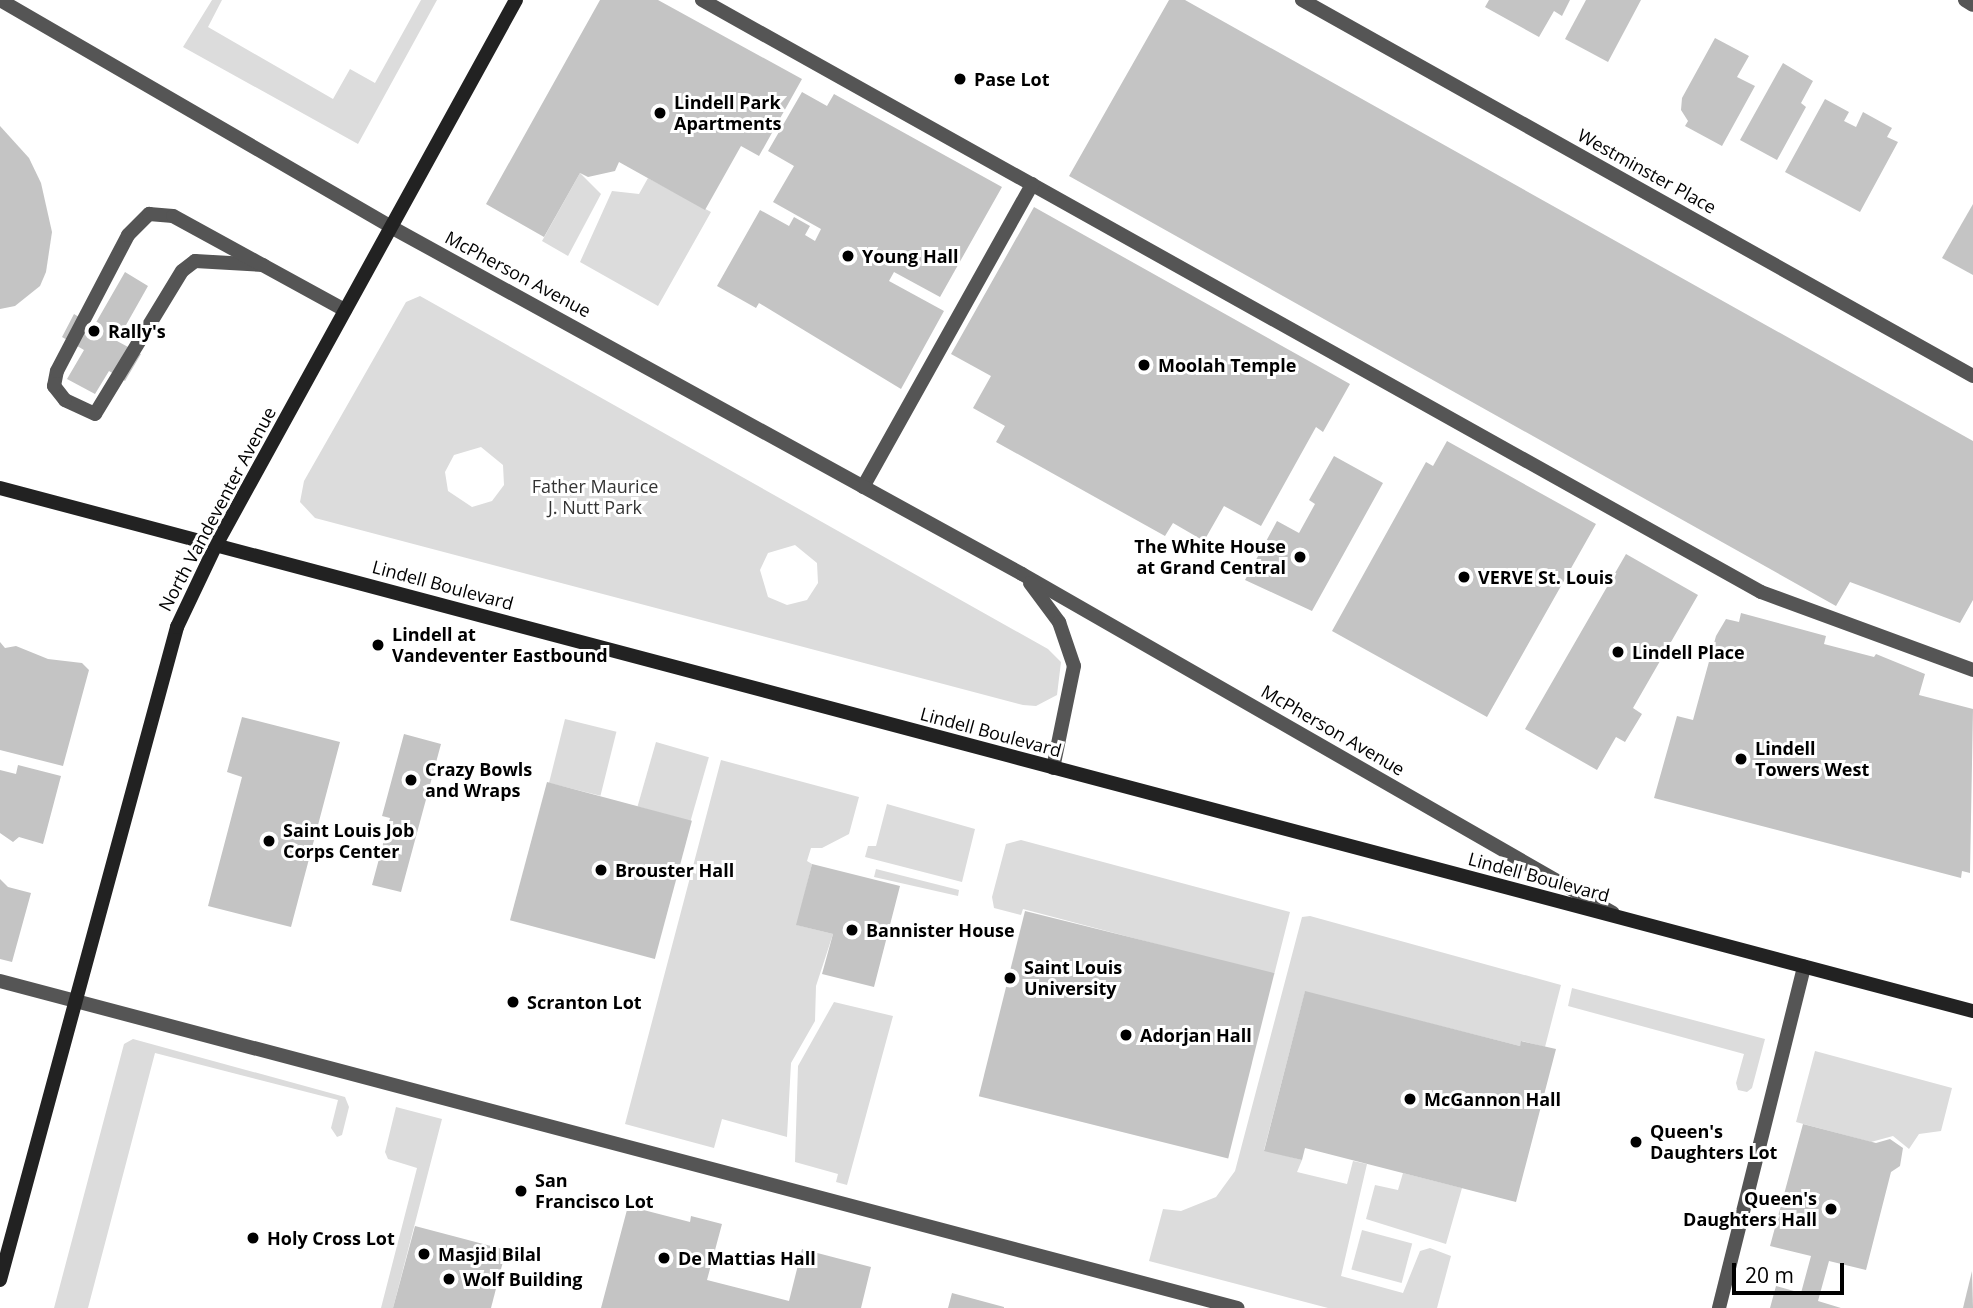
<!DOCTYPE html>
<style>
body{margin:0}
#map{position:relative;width:1973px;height:1308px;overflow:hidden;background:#fff;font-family:"Open Sans",sans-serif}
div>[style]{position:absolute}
.green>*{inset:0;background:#dcdcdc;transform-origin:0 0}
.building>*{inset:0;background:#c4c4c4;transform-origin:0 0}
.lane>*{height:14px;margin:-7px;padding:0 7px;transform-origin:7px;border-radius:7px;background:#555}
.street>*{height:14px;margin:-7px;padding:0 7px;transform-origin:7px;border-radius:7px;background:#555}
.secondary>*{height:14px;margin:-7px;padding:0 7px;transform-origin:7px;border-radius:7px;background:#222}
.dots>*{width:19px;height:19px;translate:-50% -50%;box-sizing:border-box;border:4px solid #fff;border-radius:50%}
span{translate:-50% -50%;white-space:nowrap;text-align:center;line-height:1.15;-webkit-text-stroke:6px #fff;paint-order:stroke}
.poi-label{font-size:18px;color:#000;font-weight:700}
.left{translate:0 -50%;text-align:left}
.right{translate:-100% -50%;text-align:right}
.street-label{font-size:18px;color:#000}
.park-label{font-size:18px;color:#333}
.scale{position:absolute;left:1732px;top:1263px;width:112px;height:32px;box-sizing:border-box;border:4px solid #000;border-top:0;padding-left:9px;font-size:21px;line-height:24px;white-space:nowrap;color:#000;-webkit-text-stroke:5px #fff;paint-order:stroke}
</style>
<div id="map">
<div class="green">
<div style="clip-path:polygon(212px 0,222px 0,208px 27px,333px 99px,350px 69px,375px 83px,421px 0,437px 0,358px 144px,183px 47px)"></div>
<div style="clip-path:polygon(580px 173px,601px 194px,568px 256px,542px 241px)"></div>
<div style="clip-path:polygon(648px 178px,711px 212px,658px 306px,580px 262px,612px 191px,639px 194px)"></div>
<div style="clip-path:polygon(evenodd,420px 296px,1048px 649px,1061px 662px,1057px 695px,1036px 706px,1023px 705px,315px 518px,300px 502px,304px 481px,406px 302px,420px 296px,481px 447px,503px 465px,504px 485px,492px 501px,472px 507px,448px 491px,445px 472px,454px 455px,481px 447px,420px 296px,795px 545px,817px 563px,818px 583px,807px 600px,787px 605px,768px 597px,760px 570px,768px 553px,795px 545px)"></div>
<div style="left:565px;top:719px;width:53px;height:66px;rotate:14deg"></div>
<div style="left:656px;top:742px;width:55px;height:67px;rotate:16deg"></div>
<div style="clip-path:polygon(721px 760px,859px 797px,849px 834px,822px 848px,811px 848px,807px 861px,812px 864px,797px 925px,833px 934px,816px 986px,815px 1021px,791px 1063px,787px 1137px,722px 1119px,714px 1148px,625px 1124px)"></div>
<div style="clip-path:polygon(887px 804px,975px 829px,962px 882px,865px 857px,868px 846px,876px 846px)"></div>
<div style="clip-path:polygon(1021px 840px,1290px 912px,1274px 975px,1023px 909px,1021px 915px,994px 908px,992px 897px,1006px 844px)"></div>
<div style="clip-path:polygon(876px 869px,959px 890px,958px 896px,874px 877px)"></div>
<div style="clip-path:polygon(1310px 916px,1561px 985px,1545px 1047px,1522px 1041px,1520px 1046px,1305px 992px,1264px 1150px,1302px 1160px,1297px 1172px,1347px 1184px,1353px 1161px,1367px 1164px,1341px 1276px,1403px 1293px,1420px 1251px,1430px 1248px,1451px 1256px,1437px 1308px,1328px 1308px,1149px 1261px,1163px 1209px,1181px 1211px,1216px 1197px,1235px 1171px,1302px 917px)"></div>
<div style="clip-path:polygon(1572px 988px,1765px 1039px,1752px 1088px,1747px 1092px,1738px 1090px,1736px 1083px,1744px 1054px,1568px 1006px)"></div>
<div style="clip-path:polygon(834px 1002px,893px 1016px,847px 1185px,836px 1182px,838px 1174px,795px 1162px,798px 1066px)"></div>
<div style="clip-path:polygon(133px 1039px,345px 1097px,349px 1107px,342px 1135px,337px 1137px,331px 1128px,338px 1100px,155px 1053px,88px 1308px,54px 1308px,124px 1044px)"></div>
<div style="clip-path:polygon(1815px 1051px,1952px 1088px,1941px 1131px,1919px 1134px,1909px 1149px,1893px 1136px,1871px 1142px,1796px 1122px)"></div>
<div style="clip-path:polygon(396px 1107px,442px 1119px,393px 1308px,381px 1308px,417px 1168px,388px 1159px,385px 1152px)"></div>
<div style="clip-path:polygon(1403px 1173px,1462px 1188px,1446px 1244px,1366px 1219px,1375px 1185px,1398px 1190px)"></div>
<div style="left:1362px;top:1230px;width:52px;height:41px;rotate:15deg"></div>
</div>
<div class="building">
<div style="clip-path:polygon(600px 0,658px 0,802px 79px,759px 156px,741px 146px,705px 210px,619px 162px,615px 171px,588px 177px,580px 173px,544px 237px,486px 204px)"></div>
<div style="clip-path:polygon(1169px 0,1185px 0,1973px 441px,1973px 600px,1960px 623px,1850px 582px,1836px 606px,1069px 176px)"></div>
<div style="clip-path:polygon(1489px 0,1570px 0,1562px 16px,1554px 11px,1539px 37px,1485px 7px)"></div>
<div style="clip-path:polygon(1586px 0,1641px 0,1608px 62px,1565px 39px)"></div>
<div style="clip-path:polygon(1715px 38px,1749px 56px,1737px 77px,1755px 86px,1722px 146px,1685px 126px,1688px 121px,1681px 110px,1682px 98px)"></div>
<div style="clip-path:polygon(1783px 63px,1813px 81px,1801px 103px,1806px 107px,1777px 160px,1740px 140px)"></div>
<div style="clip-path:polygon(802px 92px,827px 106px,834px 94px,1002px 187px,940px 297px,894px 272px,889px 281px,944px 311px,901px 389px,759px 303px,756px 308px,717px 286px,760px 210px,789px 226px,794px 217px,810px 226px,805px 235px,815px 241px,821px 229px,773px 202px,794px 166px,768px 151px)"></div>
<div style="clip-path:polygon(1825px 99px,1849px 112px,1844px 121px,1856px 127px,1863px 112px,1892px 128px,1887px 137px,1898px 142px,1860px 212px,1785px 172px)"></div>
<div style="clip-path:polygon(0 126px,29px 158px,41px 183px,52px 232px,46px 272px,40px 286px,15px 306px,0 309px)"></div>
<div style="clip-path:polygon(1973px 204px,1973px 275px,1942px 258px)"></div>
<div style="clip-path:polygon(1034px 207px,1350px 384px,1323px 432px,1316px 427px,1261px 526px,1224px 506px,1204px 541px,1173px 523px,1165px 536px,996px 442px,1005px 426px,973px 408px,991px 376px,951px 354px)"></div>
<div style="clip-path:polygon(125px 272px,148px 286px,117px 341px,141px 354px,125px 381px,109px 371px,95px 394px,67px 379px,84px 350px,62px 337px,74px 314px,94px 326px)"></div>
<div style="clip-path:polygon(1447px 441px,1596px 524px,1487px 717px,1332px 631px,1426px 462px,1433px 466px)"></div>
<div style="clip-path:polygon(1334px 456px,1383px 483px,1312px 611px,1245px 580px,1277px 521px,1299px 533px,1315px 504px,1309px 500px)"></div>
<div style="clip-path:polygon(1626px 554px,1698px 595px,1633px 708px,1642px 714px,1625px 742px,1616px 737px,1597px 770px,1525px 729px)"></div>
<div style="clip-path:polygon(1741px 613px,1826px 636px,1824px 644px,1874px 657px,1876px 654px,1925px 674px,1919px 695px,1973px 709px,1970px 873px,1962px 871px,1961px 878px,1654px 798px,1677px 716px,1693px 720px,1716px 636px,1726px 619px,1739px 622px)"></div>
<div style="clip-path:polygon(0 642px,5px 648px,16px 646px,48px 659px,82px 663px,89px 670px,63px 766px,0 750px)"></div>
<div style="clip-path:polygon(242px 717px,340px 742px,291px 927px,208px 906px,242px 777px,227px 772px)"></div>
<div style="clip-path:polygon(404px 734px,441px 744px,401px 892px,372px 885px,390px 818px,382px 816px)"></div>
<div style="clip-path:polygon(18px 765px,61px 776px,43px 844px,19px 837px,13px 842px,0 833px,0 770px,16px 774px)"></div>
<div style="left:547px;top:782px;width:150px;height:143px;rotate:15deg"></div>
<div style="clip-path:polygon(812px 864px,900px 886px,874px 987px,822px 974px,833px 934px,796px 925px)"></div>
<div style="clip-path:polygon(0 879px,8px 887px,31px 893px,12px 962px,0 959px)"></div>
<div style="left:1025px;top:911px;width:257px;height:191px;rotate:14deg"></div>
<div style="clip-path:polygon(1305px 991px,1520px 1046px,1521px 1041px,1556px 1049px,1516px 1202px,1305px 1148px,1302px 1160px,1264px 1151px)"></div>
<div style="clip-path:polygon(1803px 1124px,1876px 1143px,1890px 1139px,1903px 1148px,1900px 1166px,1891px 1172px,1866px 1270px,1829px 1261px,1818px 1301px,1841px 1308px,1770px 1308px,1776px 1286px,1801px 1293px,1811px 1256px,1770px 1246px)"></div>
<div style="clip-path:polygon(628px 1206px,690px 1222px,691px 1216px,722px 1224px,707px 1280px,789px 1301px,802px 1249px,871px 1267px,861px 1308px,601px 1308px)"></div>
<div style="clip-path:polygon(415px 1226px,506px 1250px,491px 1308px,393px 1308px)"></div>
<div style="clip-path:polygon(1972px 1271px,1973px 1308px,1963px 1308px)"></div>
<div style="clip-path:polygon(952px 1293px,1004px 1307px,1004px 1308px,948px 1308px)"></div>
</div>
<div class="lane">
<div style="left:702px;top:0;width:1213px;rotate:29.21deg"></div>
<div style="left:1761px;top:592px;width:226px;rotate:20.2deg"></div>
<div style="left:1965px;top:0;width:9px;rotate:32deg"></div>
<div style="left:263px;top:265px;width:68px;rotate:-176.6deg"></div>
<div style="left:195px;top:261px;width:16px;rotate:142deg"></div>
<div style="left:182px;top:271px;width:167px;rotate:121.3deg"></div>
<div style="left:95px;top:414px;width:33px;rotate:-155deg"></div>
<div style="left:65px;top:400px;width:18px;rotate:-128deg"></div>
<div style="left:54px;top:386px;width:15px;rotate:-79deg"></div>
<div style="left:57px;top:371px;width:153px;rotate:-62.4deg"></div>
<div style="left:128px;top:235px;width:30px;rotate:-45deg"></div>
<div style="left:149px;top:214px;width:24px;rotate:5deg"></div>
<div style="left:173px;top:216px;width:196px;rotate:28.7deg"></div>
<div style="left:863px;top:487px;width:347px;rotate:-60.8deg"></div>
<div style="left:0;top:981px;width:1280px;rotate:14.8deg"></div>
<div style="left:1719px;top:1308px;width:352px;rotate:-76deg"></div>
</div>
<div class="street">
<div style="left:0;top:0;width:452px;rotate:30.1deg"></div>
<div style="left:391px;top:227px;width:720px;rotate:28.81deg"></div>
<div style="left:1022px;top:574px;width:681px;rotate:29.84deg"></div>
<div style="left:1302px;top:0;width:769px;rotate:29.26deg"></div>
<div style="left:1030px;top:583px;width:49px;rotate:53.4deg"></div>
<div style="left:1059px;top:622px;width:46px;rotate:71.2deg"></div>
<div style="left:1074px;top:666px;width:104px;rotate:101.6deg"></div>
</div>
<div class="secondary">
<div style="left:0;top:488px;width:2041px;rotate:14.85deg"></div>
<div style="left:0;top:1280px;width:677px;rotate:-74.83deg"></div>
<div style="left:177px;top:627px;width:91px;rotate:-64.6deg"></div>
<div style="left:216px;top:545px;width:622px;rotate:-61.17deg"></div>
</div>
<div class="dots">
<div style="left:960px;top:79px;background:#000"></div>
<div style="left:660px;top:113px;background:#000"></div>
<div style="left:848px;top:256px;background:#000"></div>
<div style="left:94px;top:331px;background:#000"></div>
<div style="left:1144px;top:365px;background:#000"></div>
<div style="left:1300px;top:557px;background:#000"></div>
<div style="left:1464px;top:577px;background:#000"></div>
<div style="left:378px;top:645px;background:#000"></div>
<div style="left:1618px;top:652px;background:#000"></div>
<div style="left:1741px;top:759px;background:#000"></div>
<div style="left:411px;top:780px;background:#000"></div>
<div style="left:269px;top:841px;background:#000"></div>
<div style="left:601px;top:870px;background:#000"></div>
<div style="left:852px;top:930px;background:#000"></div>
<div style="left:1010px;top:978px;background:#000"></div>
<div style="left:513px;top:1002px;background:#000"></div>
<div style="left:1126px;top:1035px;background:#000"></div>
<div style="left:1410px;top:1099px;background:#000"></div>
<div style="left:1636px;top:1142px;background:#000"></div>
<div style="left:521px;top:1191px;background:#000"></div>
<div style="left:1831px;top:1209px;background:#000"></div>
<div style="left:253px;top:1238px;background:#000"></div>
<div style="left:424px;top:1254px;background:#000"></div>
<div style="left:664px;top:1258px;background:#000"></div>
<div style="left:449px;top:1279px;background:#000"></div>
</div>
<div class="poi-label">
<span class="left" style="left:974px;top:79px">Pase Lot</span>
<span class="left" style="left:674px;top:113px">Lindell Park<br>Apartments</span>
<span class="left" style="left:862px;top:256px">Young Hall</span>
<span class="left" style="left:108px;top:331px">Rally's</span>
<span class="left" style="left:1158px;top:365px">Moolah Temple</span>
<span class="right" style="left:1286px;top:557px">The White House<br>at Grand Central</span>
<span class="left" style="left:1478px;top:577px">VERVE St. Louis</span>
<span class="left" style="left:392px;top:645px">Lindell at<br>Vandeventer Eastbound</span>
<span class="left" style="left:1632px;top:652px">Lindell Place</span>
<span class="left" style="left:1755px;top:759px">Lindell<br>Towers West</span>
<span class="left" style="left:425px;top:780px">Crazy Bowls<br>and Wraps</span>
<span class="left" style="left:283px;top:841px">Saint Louis Job<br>Corps Center</span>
<span class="left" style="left:615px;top:870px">Brouster Hall</span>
<span class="left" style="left:866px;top:930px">Bannister House</span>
<span class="left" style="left:1024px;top:978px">Saint Louis<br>University</span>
<span class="left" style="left:527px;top:1002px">Scranton Lot</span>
<span class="left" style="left:1140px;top:1035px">Adorjan Hall</span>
<span class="left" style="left:1424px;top:1099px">McGannon Hall</span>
<span class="left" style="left:1650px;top:1142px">Queen's<br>Daughters Lot</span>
<span class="left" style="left:535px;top:1191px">San<br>Francisco Lot</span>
<span class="right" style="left:1817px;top:1209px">Queen's<br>Daughters Hall</span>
<span class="left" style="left:267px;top:1238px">Holy Cross Lot</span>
<span class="left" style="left:438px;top:1254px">Masjid Bilal</span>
<span class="left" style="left:678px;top:1258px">De Mattias Hall</span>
<span class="left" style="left:463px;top:1279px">Wolf Building</span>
</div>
<div class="street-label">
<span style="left:1647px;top:171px;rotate:29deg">Westminster Place</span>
<span style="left:518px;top:274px;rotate:28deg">McPherson Avenue</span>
<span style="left:217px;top:509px;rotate:-62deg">North Vandeventer Avenue</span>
<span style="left:443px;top:585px;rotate:15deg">Lindell Boulevard</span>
<span style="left:1333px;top:730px;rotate:30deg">McPherson Avenue</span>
<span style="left:991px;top:732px;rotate:15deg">Lindell Boulevard</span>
<span style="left:1539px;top:877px;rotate:15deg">Lindell Boulevard</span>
</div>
<div class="park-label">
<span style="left:595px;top:497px">Father Maurice<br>J. Nutt Park</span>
</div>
<div class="scale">20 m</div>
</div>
